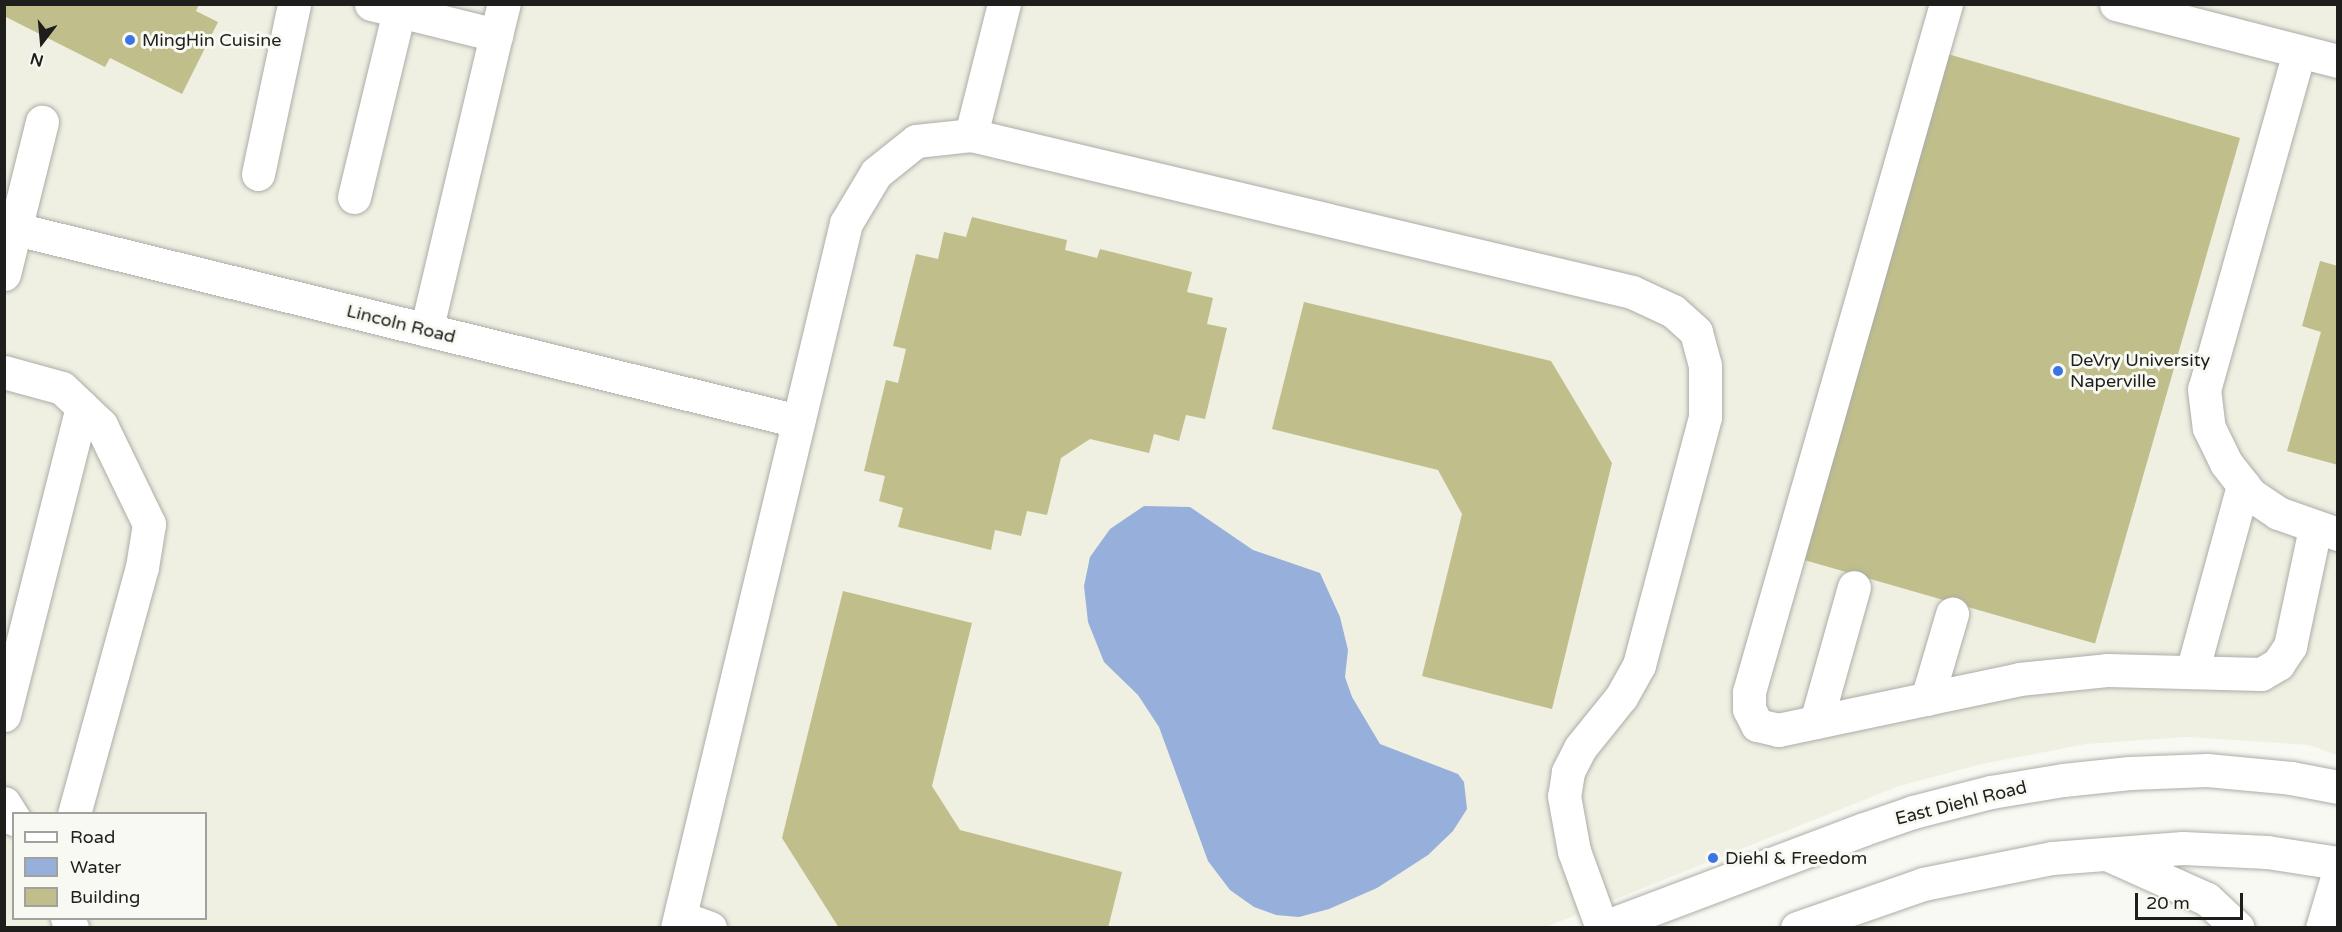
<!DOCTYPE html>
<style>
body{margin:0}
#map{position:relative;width:2342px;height:932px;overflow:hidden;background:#f9f9f3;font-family:"Varela Round",sans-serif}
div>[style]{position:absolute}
.built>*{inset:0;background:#efefe2}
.water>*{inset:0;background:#97afdb}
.building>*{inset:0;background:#c0bf8b;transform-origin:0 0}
.roads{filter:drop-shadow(0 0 2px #adada8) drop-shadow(0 0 2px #adada8)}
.minor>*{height:33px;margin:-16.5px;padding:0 16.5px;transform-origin:16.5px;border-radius:16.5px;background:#fff}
.dots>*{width:16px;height:16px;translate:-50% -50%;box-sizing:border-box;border:3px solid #f9f9f3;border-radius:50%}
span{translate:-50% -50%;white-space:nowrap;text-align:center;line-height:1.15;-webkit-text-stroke:6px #f9f9f3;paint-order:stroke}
.poi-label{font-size:18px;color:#1e1e1c}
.left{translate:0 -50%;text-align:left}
.street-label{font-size:18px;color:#1e1e1c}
.frame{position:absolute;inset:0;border:6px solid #1e1e1c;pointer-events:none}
.legend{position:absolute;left:12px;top:812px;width:195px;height:108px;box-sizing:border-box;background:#f9f9f3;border:2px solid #a1a19d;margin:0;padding:8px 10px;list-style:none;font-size:18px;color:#1e1e1c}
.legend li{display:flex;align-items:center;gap:12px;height:30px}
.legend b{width:30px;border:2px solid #a1a19d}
.north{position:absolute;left:12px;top:12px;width:60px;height:60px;-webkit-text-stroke:4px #f9f9f3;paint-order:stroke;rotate:196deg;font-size:16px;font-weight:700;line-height:24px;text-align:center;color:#1e1e1c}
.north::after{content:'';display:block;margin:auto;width:21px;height:27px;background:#1e1e1c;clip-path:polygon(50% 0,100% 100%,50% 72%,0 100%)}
.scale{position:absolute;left:2135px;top:893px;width:108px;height:27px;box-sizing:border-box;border:3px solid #1e1e1c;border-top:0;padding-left:8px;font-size:18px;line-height:21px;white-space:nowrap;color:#1e1e1c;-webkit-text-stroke:4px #f9f9f3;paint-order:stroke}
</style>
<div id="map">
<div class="built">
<div style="clip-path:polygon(evenodd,5px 5px,2337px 5px,2337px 755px,2309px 745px,2187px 737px,2086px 744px,1982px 764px,1899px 786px,1546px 927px,5px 928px,5px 5px,14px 814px,206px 814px,206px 918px,14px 918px,14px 814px)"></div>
</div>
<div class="water">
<div style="clip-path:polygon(1144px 506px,1190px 507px,1253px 550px,1320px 573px,1340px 617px,1348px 650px,1345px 677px,1352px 697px,1380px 744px,1458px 774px,1464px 782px,1467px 809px,1453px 831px,1428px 855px,1377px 888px,1329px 909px,1299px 917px,1276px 915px,1254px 907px,1230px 890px,1208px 861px,1159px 727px,1138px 695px,1104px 662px,1088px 622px,1084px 586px,1090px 557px,1110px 529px)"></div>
</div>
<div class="building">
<div style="clip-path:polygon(4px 4px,199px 4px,196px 11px,218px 22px,182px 94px,110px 58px,105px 67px,4px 16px)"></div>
<div style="left:1944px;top:53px;width:308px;height:526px;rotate:16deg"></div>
<div style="clip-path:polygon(972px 217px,1067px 240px,1065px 250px,1097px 258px,1100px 249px,1192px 272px,1187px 292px,1213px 298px,1207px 324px,1227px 328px,1205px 419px,1186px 415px,1179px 441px,1154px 434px,1149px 453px,1090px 439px,1061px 458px,1047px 515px,1027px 511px,1021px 536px,995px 530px,991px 550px,898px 527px,903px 508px,879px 501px,885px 476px,864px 471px,886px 380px,898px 383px,906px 349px,893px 346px,916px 254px,938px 259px,944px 232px,966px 237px)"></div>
<div style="clip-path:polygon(2320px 261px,2338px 266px,2338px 465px,2287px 451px,2321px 332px,2302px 326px)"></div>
<div style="clip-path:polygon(1304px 302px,1551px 361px,1612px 463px,1552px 709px,1422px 676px,1462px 514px,1438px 470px,1272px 429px)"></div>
<div style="clip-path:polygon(843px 591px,972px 623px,932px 786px,960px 830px,1122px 872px,1108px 928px,839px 928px,782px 838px)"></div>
</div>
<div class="roads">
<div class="minor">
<div style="left:371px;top:4px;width:129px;rotate:13.9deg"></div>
<div style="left:496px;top:35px;width:303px;rotate:103.3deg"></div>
<div style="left:1946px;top:4px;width:716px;rotate:105.98deg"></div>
<div style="left:1749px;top:692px;width:17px;rotate:90deg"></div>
<div style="left:1749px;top:709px;width:18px;rotate:63deg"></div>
<div style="left:1757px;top:725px;width:22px;rotate:13deg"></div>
<div style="left:1778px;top:730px;width:246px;rotate:-11.9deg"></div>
<div style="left:2019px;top:679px;width:88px;rotate:-5.8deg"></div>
<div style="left:2107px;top:670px;width:154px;rotate:1.5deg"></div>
<div style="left:2261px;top:674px;width:20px;rotate:-30deg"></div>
<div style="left:2278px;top:664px;width:22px;rotate:-56deg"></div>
<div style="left:2290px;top:646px;width:121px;rotate:-78deg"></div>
<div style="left:2116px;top:4px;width:229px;rotate:14.4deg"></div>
<div style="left:496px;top:35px;width:32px;rotate:-76deg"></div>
<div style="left:2299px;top:52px;width:350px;rotate:105.7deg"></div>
<div style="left:2204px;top:389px;width:39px;rotate:83deg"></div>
<div style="left:2209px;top:428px;width:39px;rotate:64deg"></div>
<div style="left:2226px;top:463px;width:39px;rotate:52deg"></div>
<div style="left:2250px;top:494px;width:34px;rotate:34deg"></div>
<div style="left:2278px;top:513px;width:64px;rotate:19.3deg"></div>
<div style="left:971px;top:135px;width:135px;rotate:-75.9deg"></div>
<div style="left:258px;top:174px;width:174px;rotate:-78deg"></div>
<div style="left:354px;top:197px;width:191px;rotate:-76.4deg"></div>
<div style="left:4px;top:226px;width:818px;rotate:13.8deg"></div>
<div style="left:4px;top:274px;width:157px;rotate:-76deg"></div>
<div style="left:4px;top:372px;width:60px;rotate:15.4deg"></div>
<div style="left:62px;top:388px;width:54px;rotate:43.5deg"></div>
<div style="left:101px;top:425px;width:110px;rotate:64.1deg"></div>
<div style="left:149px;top:524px;width:44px;rotate:99.2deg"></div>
<div style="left:142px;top:567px;width:256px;rotate:105.4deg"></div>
<div style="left:2192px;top:672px;width:194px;rotate:-74.7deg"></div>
<div style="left:1927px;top:699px;width:89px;rotate:-73.6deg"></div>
<div style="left:4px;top:715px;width:318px;rotate:-75.8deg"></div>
<div style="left:1816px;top:722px;width:140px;rotate:-74.3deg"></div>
<div style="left:4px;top:803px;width:19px;rotate:58deg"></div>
<div style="left:2109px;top:855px;width:107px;rotate:24.2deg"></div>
<div style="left:2207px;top:899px;width:42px;rotate:43.1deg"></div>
<div style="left:680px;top:917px;width:32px;rotate:20deg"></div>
<div style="left:67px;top:918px;width:11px;rotate:63deg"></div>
<div style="left:677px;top:928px;width:725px;rotate:-76.52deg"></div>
<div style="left:846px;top:223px;width:58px;rotate:-59deg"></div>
<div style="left:876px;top:173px;width:51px;rotate:-38.7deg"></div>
<div style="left:916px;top:141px;width:55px;rotate:-6.2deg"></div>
<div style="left:971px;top:135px;width:679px;rotate:13.36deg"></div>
<div style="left:1632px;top:292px;width:45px;rotate:24.9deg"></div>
<div style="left:1673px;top:311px;width:31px;rotate:42deg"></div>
<div style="left:1696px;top:332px;width:34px;rotate:75deg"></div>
<div style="left:1705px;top:365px;width:52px;rotate:90deg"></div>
<div style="left:1705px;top:417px;width:257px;rotate:104.9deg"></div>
<div style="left:1639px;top:665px;width:37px;rotate:119deg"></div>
<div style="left:1621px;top:697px;width:65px;rotate:128.8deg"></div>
<div style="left:1580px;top:748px;width:27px;rotate:117deg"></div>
<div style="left:1568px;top:772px;width:24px;rotate:99deg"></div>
<div style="left:1564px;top:796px;width:56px;rotate:79.7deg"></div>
<div style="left:1574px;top:851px;width:82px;rotate:70deg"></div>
<div style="left:1602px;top:928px;width:280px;rotate:-20.7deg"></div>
<div style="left:1864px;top:829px;width:52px;rotate:-19.1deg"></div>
<div style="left:1913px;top:812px;width:81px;rotate:-14.4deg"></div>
<div style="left:1991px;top:792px;width:73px;rotate:-9.5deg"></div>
<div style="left:2063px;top:780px;width:67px;rotate:-6deg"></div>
<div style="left:2130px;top:773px;width:77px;rotate:-2.2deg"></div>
<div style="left:2207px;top:770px;width:84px;rotate:5.4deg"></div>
<div style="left:2291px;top:778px;width:48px;rotate:10.8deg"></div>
<div style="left:1797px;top:928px;width:133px;rotate:-19.2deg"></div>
<div style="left:1923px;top:884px;width:132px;rotate:-11.4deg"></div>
<div style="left:2052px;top:858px;width:131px;rotate:-4.4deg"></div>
<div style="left:2183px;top:848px;width:84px;rotate:2.7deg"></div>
<div style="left:2267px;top:852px;width:72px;rotate:8.8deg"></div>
<div style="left:2322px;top:928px;width:56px;rotate:-73.5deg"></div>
</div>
</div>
<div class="dots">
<div style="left:130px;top:40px;background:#3b75e5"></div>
<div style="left:2058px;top:371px;background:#3b75e5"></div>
<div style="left:1713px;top:858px;background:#3b75e5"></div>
</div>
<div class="poi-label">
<span class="left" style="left:142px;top:40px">MingHin Cuisine</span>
<span class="left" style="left:2070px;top:371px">DeVry University<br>Naperville</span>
<span class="left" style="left:1725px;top:858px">Diehl &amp; Freedom</span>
</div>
<div class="street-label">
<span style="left:401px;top:324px;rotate:14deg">Lincoln Road</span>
<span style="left:1961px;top:803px;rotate:-14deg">East Diehl Road</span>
</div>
<div class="frame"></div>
<ul class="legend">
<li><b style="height:8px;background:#fff"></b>Road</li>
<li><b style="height:16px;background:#97afdb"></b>Water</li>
<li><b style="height:16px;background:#c0bf8b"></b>Building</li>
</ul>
<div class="north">N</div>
<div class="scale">20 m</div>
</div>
